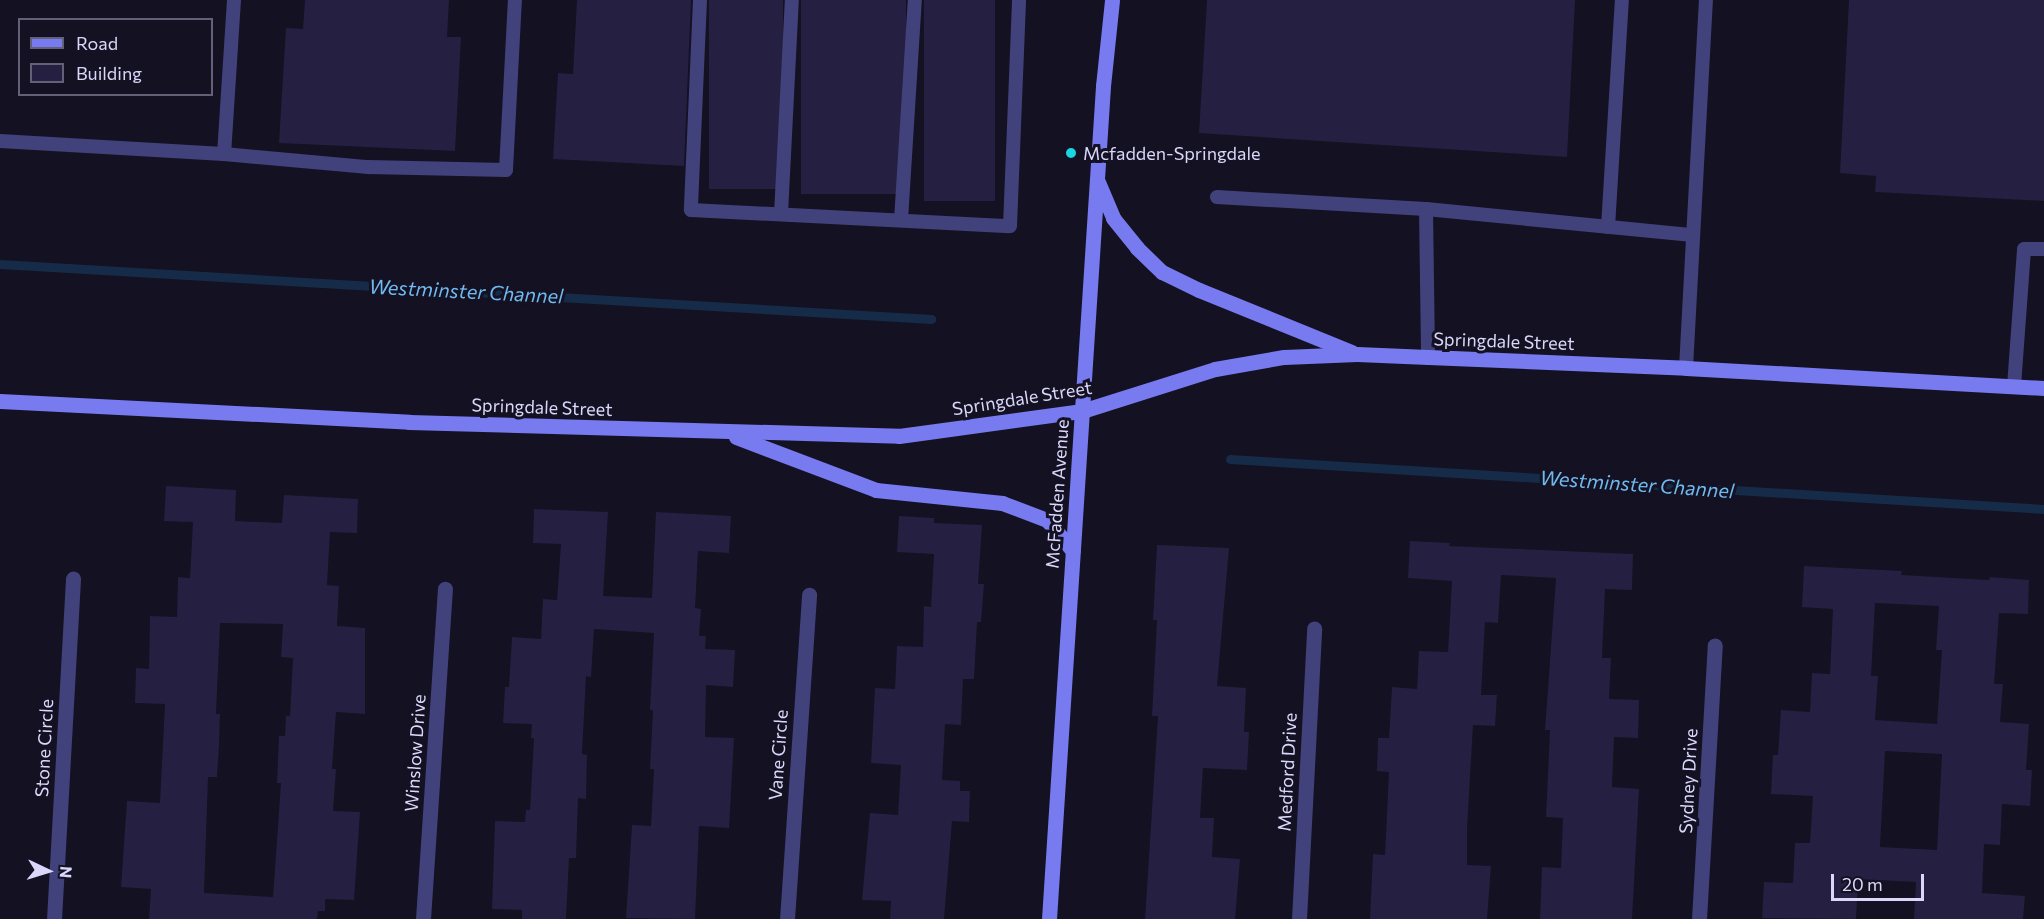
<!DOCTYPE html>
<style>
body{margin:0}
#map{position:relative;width:2044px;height:919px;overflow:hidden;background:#131122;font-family:Commissioner,sans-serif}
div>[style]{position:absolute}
.stream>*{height:9px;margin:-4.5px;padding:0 4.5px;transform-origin:4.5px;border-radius:4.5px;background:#162b48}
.building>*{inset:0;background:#251f41;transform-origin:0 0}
.lane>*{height:14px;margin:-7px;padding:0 7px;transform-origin:7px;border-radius:7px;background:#41417c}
.street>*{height:15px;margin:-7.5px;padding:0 7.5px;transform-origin:7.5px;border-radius:7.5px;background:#41417c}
.secondary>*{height:15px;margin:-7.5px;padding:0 7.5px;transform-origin:7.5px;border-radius:7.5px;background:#787af0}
.dots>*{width:16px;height:16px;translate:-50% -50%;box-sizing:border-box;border:3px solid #131122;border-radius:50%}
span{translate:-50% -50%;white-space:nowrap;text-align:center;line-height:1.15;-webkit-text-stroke:6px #131122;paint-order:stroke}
.poi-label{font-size:18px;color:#dad7fa}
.left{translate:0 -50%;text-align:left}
.street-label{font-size:18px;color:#dad7fa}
.water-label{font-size:20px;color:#70b9ef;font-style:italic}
.legend{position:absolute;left:18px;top:18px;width:195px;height:78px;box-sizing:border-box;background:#131122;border:2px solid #636078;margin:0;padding:8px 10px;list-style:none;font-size:18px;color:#dad7fa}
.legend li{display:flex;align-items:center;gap:12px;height:30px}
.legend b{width:30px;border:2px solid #636078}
.north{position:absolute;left:18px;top:841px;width:60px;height:60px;-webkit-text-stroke:4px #131122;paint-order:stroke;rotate:94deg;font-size:16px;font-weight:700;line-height:24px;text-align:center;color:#dad7fa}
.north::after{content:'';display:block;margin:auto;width:21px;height:27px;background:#dad7fa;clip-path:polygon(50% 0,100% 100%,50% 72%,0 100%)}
.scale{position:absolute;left:1831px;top:874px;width:93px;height:27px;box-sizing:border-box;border:3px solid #dad7fa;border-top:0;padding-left:8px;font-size:18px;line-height:21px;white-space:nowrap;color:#dad7fa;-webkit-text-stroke:4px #131122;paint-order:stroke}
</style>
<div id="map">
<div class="stream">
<div style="left:0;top:264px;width:933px;rotate:3.38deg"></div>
<div style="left:1230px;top:459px;width:816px;rotate:3.51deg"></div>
</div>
<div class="building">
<div style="clip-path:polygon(305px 0,449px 0,447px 37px,461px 37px,455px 151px,279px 143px,286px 28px,303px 29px)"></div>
<div style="clip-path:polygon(577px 0,691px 0,684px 166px,553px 159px,558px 73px,573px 74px)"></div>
<div style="left:709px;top:0;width:74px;height:189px"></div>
<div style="left:801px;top:0;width:105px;height:194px"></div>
<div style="left:924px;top:0;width:71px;height:201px"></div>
<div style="clip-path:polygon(1207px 0,1575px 0,1567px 157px,1199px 133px)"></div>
<div style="clip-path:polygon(1849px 0,2044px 0,2044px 201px,1875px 192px,1876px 176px,1840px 173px)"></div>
<div style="clip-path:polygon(evenodd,166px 486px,236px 490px,235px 521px,282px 523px,284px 495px,358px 499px,357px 533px,330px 532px,327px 585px,339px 586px,337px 626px,365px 628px,365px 714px,336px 712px,332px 769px,336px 769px,333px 811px,360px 812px,354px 900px,325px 899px,325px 911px,318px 911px,317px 919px,149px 919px,151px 889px,121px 887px,127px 801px,160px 803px,165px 704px,135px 703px,136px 668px,149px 669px,150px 616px,177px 617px,178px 577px,190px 578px,193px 522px,164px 521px,166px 486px,220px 623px,283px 624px,281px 657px,293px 658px,290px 716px,286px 716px,285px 736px,279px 736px,277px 783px,281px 783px,273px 897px,204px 893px,208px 777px,217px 777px,219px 745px,220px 714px,216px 714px,220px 623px)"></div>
<div style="clip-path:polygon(534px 509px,608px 512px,603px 596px,652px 598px,656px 512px,731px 516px,729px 553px,698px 551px,695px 608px,701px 609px,699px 636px,706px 636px,705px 649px,735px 650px,733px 687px,706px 685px,705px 737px,734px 738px,729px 828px,699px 826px,695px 919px,626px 918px,632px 825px,651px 826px,654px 769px,650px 769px,653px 710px,650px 710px,654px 633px,594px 629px,591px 677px,586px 676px,582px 754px,587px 755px,586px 799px,578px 798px,576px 858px,569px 858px,566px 919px,522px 919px,522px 910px,492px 909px,495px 821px,525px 822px,526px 810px,530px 810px,534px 738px,531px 738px,532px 724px,503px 723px,505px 687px,509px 687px,512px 637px,541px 639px,543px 599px,557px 600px,561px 544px,533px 543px)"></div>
<div style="clip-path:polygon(899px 516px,934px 518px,934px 523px,982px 525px,978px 584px,984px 584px,981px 622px,977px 622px,974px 679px,963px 679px,961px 725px,945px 724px,942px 780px,960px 781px,960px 791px,970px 791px,969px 822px,952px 821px,944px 919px,890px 919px,891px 901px,862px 900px,870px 813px,898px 815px,901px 765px,871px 763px,875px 688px,895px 689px,897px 646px,923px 647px,924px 606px,931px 607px,934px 554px,897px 552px)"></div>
<div style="clip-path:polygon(1410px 541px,1450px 543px,1449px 546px,1633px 554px,1632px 590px,1605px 589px,1602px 658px,1611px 658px,1609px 699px,1639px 700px,1638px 738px,1614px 737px,1612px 787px,1639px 789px,1632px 919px,1540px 919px,1542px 867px,1561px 868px,1563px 818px,1546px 817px,1550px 730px,1545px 730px,1556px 578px,1501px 575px,1498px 623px,1485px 622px,1481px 695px,1497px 695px,1495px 726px,1473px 725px,1467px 829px,1467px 865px,1491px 866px,1487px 919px,1370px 919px,1373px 854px,1385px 855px,1389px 772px,1377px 771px,1378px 738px,1389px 738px,1392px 687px,1417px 689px,1419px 651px,1448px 652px,1452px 581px,1408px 578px)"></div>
<div style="clip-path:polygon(1157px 545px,1229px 548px,1217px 686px,1246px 688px,1244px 732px,1249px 732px,1247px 770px,1203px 768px,1200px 818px,1214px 818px,1212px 857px,1240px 859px,1235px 919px,1145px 919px,1158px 716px,1152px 716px,1157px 620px,1153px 620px)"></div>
<div style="clip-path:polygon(evenodd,1804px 566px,1902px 571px,1901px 575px,1989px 580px,1990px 577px,2029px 580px,2028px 614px,1999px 613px,1994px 684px,2003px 684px,2000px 722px,2029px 724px,2026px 770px,2032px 770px,2030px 806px,2002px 804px,2000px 845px,1984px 844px,1982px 893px,2025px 896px,2023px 919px,1914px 919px,1916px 882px,1858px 879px,1856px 919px,1762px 918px,1764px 882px,1793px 883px,1795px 843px,1810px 843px,1813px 796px,1771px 794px,1773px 755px,1778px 755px,1781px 710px,1810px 712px,1812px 673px,1830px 674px,1833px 609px,1802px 607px,1804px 566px,1875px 603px,1939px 606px,1936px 650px,1942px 650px,1937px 724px,1875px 720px,1878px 676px,1871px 676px,1875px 603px,1804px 566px,1885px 751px,1942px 754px,1937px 850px,1880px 847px,1885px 751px)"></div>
</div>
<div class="lane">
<div style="left:234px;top:0;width:154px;rotate:93.7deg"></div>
<div style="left:224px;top:154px;width:145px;rotate:5.2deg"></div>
<div style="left:368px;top:167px;width:138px;rotate:1.2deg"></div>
<div style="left:506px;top:170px;width:170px;rotate:-87deg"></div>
<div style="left:700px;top:0;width:210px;rotate:92.5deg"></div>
<div style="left:691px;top:210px;width:319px;rotate:2.9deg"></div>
<div style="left:1010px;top:226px;width:226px;rotate:-87.7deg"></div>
<div style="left:0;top:141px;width:224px;rotate:3.3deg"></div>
<div style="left:1217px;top:197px;width:209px;rotate:3.3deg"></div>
<div style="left:1426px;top:209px;width:268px;rotate:5.6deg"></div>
<div style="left:1426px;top:209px;width:148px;rotate:89.2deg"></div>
<div style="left:781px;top:214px;width:214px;rotate:-87.1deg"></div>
<div style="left:901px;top:220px;width:220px;rotate:-86.4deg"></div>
<div style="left:1608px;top:227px;width:227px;rotate:-86.5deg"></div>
<div style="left:1686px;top:368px;width:369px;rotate:-86.9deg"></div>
<div style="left:2014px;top:386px;width:137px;rotate:-85.8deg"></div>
<div style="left:2024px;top:249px;width:20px"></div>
</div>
<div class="street">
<div style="left:54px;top:919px;width:341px;rotate:-86.8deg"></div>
<div style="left:423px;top:919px;width:331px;rotate:-86.2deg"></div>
<div style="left:787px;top:919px;width:325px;rotate:-86.1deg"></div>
<div style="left:1299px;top:919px;width:291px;rotate:-87deg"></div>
<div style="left:1699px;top:919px;width:274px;rotate:-86.7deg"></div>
</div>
<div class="secondary">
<div style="left:1098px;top:182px;width:39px;rotate:67deg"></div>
<div style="left:1113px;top:218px;width:38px;rotate:51deg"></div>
<div style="left:1137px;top:248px;width:35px;rotate:44deg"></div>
<div style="left:1162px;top:272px;width:41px;rotate:25.9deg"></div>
<div style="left:1199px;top:290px;width:165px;rotate:22.1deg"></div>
<div style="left:0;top:401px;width:410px;rotate:2.9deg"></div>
<div style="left:409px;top:422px;width:490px;rotate:1.6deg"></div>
<div style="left:899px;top:436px;width:185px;rotate:-7.8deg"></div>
<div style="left:1082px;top:411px;width:139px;rotate:-17.5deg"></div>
<div style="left:1215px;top:369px;width:70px;rotate:-9.9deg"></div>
<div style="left:1284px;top:357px;width:73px;rotate:-2.4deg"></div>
<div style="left:1357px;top:354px;width:71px;rotate:2.4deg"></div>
<div style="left:1428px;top:357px;width:258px;rotate:2.4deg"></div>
<div style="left:1686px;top:368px;width:359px;rotate:3.2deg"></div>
<div style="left:736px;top:437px;width:150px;rotate:20.7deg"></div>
<div style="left:876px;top:490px;width:127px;rotate:5.9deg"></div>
<div style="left:1002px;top:503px;width:48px;rotate:20.7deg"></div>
<div style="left:1047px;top:520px;width:40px;rotate:50deg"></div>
<div style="left:1049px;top:919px;width:835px;rotate:-86.29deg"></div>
<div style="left:1103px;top:86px;width:86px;rotate:-84deg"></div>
</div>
<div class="dots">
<div style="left:1071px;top:153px;background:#1ad6e3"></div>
</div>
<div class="poi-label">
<span class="left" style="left:1083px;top:153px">Mcfadden-Springdale</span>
</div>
<div class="street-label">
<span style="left:1504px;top:341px;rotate:2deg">Springdale Street</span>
<span style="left:1022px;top:398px;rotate:-9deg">Springdale Street</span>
<span style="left:542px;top:407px;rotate:2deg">Springdale Street</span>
<span style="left:1057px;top:494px;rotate:-86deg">McFadden Avenue</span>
<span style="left:44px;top:748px;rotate:-87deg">Stone Circle</span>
<span style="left:415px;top:753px;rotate:-86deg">Winslow Drive</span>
<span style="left:778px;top:755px;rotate:-86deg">Vane Circle</span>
<span style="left:1287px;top:772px;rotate:-87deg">Medford Drive</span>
<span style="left:1688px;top:781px;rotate:-87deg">Sydney Drive</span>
</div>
<div class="water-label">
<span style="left:466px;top:291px;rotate:3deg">Westminster Channel</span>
<span style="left:1637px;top:484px;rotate:4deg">Westminster Channel</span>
</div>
<ul class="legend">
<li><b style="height:8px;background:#787af0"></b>Road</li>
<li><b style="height:16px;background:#251f41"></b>Building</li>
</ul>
<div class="north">N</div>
<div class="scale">20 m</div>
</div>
